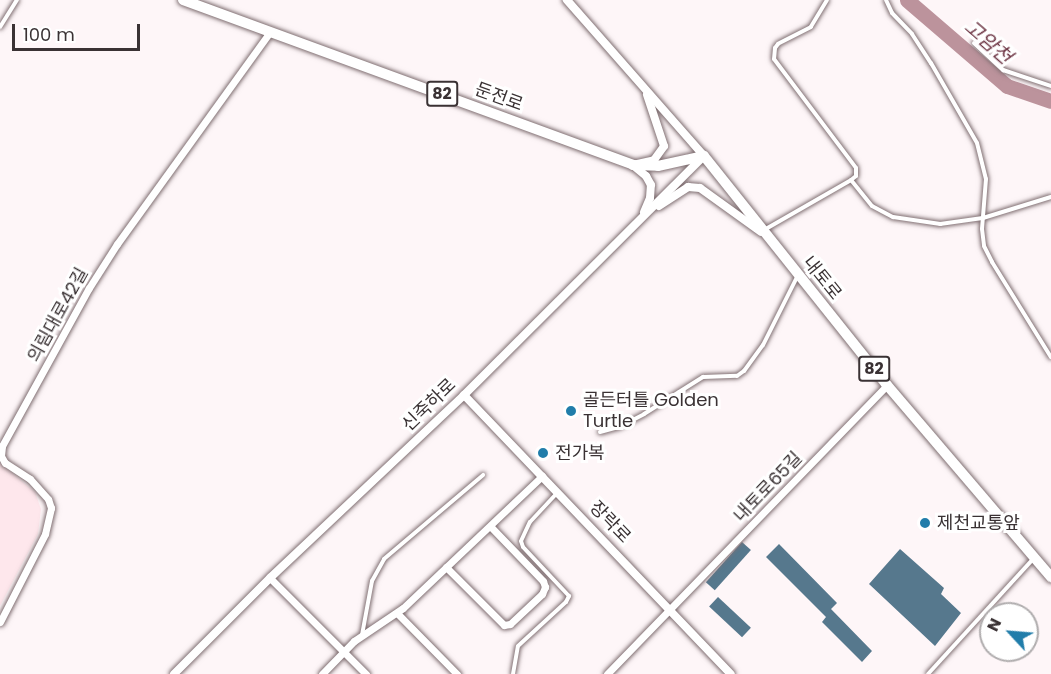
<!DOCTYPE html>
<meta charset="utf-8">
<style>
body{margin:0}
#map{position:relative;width:1051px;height:674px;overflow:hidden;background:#fef6f8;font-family:Poppins,"Noto Sans KR",sans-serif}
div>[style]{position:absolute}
.built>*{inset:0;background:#fee7ec}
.river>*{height:15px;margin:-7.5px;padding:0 7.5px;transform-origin:7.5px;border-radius:7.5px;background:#bc939c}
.building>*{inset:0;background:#56788d;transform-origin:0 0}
.roads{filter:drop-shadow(0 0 2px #7f6e71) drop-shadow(0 0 2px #7f6e71)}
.service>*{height:4px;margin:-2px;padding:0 2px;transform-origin:2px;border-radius:2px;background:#fff}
.minor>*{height:7px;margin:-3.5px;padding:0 3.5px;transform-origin:3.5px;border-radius:3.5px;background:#fff}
.tertiary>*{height:8px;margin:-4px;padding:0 4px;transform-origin:4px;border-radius:4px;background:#fff}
.primary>*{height:10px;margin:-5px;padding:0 5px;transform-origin:5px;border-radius:5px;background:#fff}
.dots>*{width:16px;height:16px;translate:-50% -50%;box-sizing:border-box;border:3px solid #fff;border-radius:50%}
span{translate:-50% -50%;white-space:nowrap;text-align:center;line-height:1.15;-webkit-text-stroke:6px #fff;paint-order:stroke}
.shield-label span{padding:2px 4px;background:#fff;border:2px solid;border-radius:4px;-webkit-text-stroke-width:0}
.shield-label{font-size:16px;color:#3a3234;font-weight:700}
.street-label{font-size:18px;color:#3a3234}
.poi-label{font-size:18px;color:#3a3234}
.left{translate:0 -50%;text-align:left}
.water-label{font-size:20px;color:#6f3746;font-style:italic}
.north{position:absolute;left:979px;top:602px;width:60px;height:60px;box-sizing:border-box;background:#fff;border:2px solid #b0adae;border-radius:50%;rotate:296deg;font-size:16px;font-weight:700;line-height:24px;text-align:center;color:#3a3234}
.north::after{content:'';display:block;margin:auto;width:21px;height:27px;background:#217daa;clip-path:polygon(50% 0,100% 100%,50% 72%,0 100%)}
.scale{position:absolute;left:12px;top:24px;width:128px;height:27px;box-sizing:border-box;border:3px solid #3a3234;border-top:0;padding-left:8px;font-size:18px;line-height:21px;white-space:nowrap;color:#3a3234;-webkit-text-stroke:4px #fff;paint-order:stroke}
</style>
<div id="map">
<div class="built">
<div style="clip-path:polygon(0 463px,35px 492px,41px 509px,38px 534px,0 606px)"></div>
</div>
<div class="river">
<div style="left:907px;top:0;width:132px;rotate:40.7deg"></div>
<div style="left:1007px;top:86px;width:46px;rotate:18.8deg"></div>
</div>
<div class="building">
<div style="left:742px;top:542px;width:12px;height:54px;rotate:42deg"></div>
<div style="clip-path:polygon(779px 544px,837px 603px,831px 609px,872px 651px,862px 662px,822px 622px,826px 617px,766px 557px)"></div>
<div style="clip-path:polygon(900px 549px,944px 588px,941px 594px,961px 613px,935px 646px,869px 584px)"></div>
<div style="left:718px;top:597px;width:45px;height:13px;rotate:43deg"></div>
</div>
<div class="roads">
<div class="service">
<div style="left:827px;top:0;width:31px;rotate:121deg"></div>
<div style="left:811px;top:27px;width:37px;rotate:153deg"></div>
<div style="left:778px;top:44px;width:5px;rotate:127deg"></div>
<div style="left:775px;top:48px;width:11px;rotate:95deg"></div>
<div style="left:774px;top:59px;width:136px;rotate:53deg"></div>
<div style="left:856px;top:168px;width:8px;rotate:90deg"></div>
<div style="left:856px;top:176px;width:6px;rotate:141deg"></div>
<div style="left:851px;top:180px;width:33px;rotate:51deg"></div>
<div style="left:872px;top:206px;width:24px;rotate:28deg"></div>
<div style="left:893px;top:217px;width:48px;rotate:8.5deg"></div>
<div style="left:940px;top:224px;width:43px;rotate:-7.9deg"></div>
<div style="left:983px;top:218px;width:71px;rotate:-17.2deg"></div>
<div style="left:886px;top:0;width:14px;rotate:65deg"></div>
<div style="left:892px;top:13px;width:29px;rotate:46deg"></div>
<div style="left:912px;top:34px;width:35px;rotate:57deg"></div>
<div style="left:931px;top:63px;width:92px;rotate:60.1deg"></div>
<div style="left:977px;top:143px;width:37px;rotate:76deg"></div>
<div style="left:986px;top:179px;width:50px;rotate:94.6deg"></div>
<div style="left:982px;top:229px;width:17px;rotate:83deg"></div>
<div style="left:984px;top:246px;width:18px;rotate:63deg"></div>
<div style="left:992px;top:262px;width:112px;rotate:58.2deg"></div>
<div style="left:0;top:27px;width:32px;rotate:-58deg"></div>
<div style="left:974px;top:43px;width:40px;rotate:43deg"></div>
<div style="left:1003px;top:70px;width:51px;rotate:18.4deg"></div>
<div style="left:764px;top:230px;width:100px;rotate:-29.9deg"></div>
<div style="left:600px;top:432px;width:20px;rotate:-15deg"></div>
<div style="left:619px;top:427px;width:28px;rotate:-27deg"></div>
<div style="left:644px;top:414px;width:70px;rotate:-32.1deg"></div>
<div style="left:703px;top:377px;width:34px;rotate:-2deg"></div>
<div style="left:737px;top:376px;width:9px;rotate:-36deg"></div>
<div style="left:744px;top:371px;width:32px;rotate:-54deg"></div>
<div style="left:763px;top:345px;width:78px;rotate:-63.4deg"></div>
<div style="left:362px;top:635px;width:55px;rotate:-79.5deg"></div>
<div style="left:372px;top:581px;width:25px;rotate:-61deg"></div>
<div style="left:384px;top:559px;width:130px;rotate:-40.3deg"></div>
<div style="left:513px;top:674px;width:28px;rotate:-80deg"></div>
<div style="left:518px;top:646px;width:65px;rotate:-42.5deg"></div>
<div style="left:566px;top:602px;width:7px;rotate:-63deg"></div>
<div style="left:569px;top:596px;width:67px;rotate:-133.2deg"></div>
<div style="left:523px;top:547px;width:6px;rotate:-108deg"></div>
<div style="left:521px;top:541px;width:21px;rotate:-65deg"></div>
<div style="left:530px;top:522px;width:40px;rotate:-47deg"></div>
<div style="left:928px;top:674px;width:156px;rotate:-47.6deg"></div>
</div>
<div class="minor">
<div style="left:446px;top:567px;width:82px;rotate:45deg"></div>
<div style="left:504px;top:625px;width:6px;rotate:-9deg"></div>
<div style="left:510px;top:624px;width:44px;rotate:-43.2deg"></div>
<div style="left:542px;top:594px;width:8px;rotate:-67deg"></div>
<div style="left:545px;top:587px;width:6px;rotate:-108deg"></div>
<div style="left:543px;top:581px;width:76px;rotate:-133.9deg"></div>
<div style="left:270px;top:578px;width:136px;rotate:45deg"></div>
<div style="left:397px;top:613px;width:86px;rotate:45.5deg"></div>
<div style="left:0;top:622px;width:99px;rotate:-62.9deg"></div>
<div style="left:45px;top:534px;width:27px;rotate:-77deg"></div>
<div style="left:51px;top:508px;width:9px;rotate:-108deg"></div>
<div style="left:48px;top:499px;width:27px;rotate:-132deg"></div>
<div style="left:30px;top:479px;width:30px;rotate:-147deg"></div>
<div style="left:5px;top:463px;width:8px;rotate:-120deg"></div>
<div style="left:1px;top:456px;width:10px;rotate:-84deg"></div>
<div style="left:2px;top:446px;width:180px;rotate:-61.2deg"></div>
<div style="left:89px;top:288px;width:52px;rotate:-57.5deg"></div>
<div style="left:117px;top:244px;width:261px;rotate:-54.2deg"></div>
<div style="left:322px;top:674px;width:46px;rotate:-45.9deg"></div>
<div style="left:354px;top:641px;width:59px;rotate:-34deg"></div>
<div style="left:403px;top:608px;width:192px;rotate:-43.5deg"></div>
<div style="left:607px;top:674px;width:402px;rotate:-45.9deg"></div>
</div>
<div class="tertiary">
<div style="left:659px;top:206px;width:35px;rotate:-33deg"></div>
<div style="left:688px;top:187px;width:12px;rotate:5deg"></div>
<div style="left:700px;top:188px;width:75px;rotate:35.8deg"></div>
<div style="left:644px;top:212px;width:15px;rotate:-67deg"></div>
<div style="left:650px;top:198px;width:13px;rotate:-86deg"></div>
<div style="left:651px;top:185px;width:10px;rotate:-119deg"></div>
<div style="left:646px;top:176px;width:17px;rotate:-140deg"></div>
<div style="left:633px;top:165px;width:22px;rotate:-13deg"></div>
<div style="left:654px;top:160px;width:17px;rotate:-54deg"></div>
<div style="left:664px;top:146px;width:54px;rotate:-108.4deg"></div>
<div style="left:464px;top:395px;width:386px;rotate:46.3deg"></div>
<div style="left:174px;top:674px;width:136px;rotate:-45deg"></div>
<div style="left:270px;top:578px;width:267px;rotate:-43.3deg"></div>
<div style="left:464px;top:395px;width:339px;rotate:-44.9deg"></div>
<div style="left:704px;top:156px;width:208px;rotate:-131.3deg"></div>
</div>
<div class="primary">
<div style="left:183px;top:0;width:479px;rotate:20.1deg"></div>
<div style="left:633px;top:165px;width:25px;rotate:2deg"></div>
<div style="left:658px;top:166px;width:47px;rotate:-12.3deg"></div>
<div style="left:704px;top:156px;width:293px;rotate:51.4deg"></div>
<div style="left:887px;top:385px;width:253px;rotate:49.5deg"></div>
</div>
</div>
<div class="dots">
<div style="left:571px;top:411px;background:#217daa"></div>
<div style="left:543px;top:453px;background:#217daa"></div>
<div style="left:925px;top:523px;background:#217daa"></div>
</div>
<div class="shield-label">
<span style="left:442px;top:94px">82</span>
<span style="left:874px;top:369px">82</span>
</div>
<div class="street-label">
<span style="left:499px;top:97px;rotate:20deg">둔전로</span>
<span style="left:822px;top:278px;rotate:51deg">내토로</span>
<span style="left:58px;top:315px;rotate:-61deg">의림대로42길</span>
<span style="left:429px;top:405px;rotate:-44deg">신죽하로</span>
<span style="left:768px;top:487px;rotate:-46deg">내토로65길</span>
<span style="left:610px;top:522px;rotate:46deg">장락로</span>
</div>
<div class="poi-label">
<span class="left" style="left:583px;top:411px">골든터틀 Golden<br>Turtle</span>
<span class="left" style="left:555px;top:453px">전가복</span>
<span class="left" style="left:937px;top:523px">제천교통앞</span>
</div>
<div class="water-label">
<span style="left:988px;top:42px;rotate:41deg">고암천</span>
</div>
<div class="north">N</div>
<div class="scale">100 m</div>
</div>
